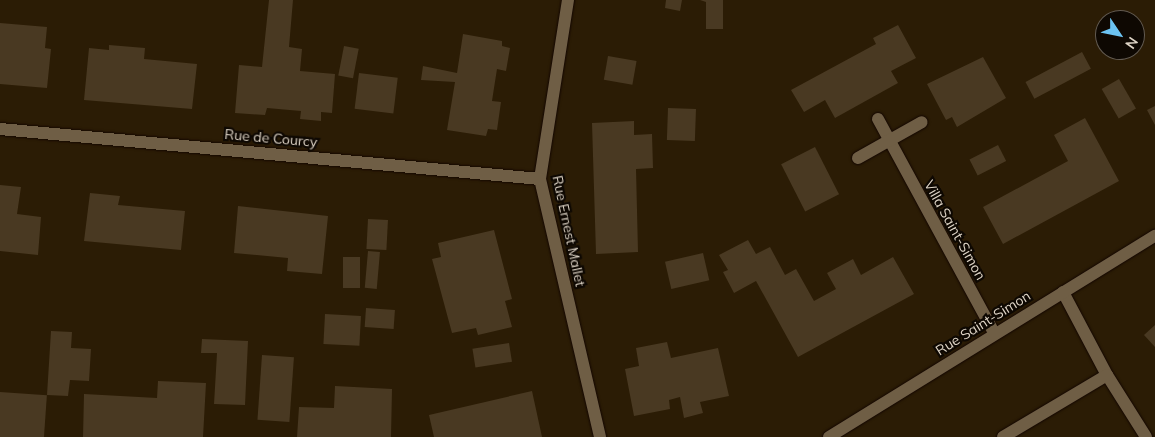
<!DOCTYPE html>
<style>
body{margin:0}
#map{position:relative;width:1155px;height:437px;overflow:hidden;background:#2b1c05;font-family:Mulish,sans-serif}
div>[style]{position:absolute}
.building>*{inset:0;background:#493922;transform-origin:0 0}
.roads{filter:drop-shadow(0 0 1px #130600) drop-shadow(0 0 1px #130600)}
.service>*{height:12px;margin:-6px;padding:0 6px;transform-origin:6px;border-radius:6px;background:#6f5e45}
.minor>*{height:12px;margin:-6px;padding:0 6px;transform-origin:6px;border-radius:6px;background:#6f5e45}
span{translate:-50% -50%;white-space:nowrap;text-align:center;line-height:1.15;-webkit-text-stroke:4.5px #0e0802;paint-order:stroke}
.street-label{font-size:14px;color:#dfd5c7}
.north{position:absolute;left:1095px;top:10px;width:50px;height:50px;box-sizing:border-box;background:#0e0802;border:1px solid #625a51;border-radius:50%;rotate:124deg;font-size:14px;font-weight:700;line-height:20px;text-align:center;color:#dfd5c7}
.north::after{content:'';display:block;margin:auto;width:18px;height:22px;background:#6cc3f2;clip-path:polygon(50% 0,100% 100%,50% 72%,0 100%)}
</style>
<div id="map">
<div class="building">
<div style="clip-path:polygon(269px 0,293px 0,289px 47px,302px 49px,300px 71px,335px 74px,332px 113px,321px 112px,321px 121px,300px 119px,301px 111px,267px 108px,265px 115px,235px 113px,239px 65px,262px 67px)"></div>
<div style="clip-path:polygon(666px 0,682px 0,680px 11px,665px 8px)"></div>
<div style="clip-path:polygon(700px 0,723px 0,723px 29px,706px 29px,706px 2px)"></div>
<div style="clip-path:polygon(0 23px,47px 27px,45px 48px,51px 49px,47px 88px,0 84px)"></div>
<div style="clip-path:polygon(898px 25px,916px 58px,891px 71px,898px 83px,835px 118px,825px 100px,804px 112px,791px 90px,876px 44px,873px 38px)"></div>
<div style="clip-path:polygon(463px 34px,502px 41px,502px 46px,510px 48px,506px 71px,497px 69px,494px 88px,492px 101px,501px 102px,497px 130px,488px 129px,486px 136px,447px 130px,455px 82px,421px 80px,423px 66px,457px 73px)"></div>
<div style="clip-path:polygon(109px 45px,145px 48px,144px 59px,197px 64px,192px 109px,84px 100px,89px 48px,109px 50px)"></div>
<div style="left:344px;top:46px;width:15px;height:30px;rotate:11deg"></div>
<div style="left:1082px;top:52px;width:19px;height:64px;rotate:62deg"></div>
<div style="left:608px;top:56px;width:29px;height:24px;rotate:10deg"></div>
<div style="clip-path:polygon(983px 57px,1006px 98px,957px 127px,952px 117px,946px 120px,927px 84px)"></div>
<div style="left:359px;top:73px;width:39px;height:36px;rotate:7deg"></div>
<div style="left:1119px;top:79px;width:34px;height:20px;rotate:60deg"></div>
<div style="clip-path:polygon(1155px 106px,1155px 125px,1147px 110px)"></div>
<div style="left:668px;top:108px;width:28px;height:32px;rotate:2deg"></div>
<div style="clip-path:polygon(1085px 118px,1119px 181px,1003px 244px,983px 207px,1068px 161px,1054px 135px)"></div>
<div style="clip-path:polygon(634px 121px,634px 135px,652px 134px,653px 168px,636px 169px,638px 252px,596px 254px,592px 123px)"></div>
<div style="left:998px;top:145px;width:18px;height:32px;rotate:63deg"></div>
<div style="left:815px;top:147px;width:53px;height:38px;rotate:63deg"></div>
<div style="clip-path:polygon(0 185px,21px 187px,17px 214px,41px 217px,38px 255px,0 251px)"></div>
<div style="clip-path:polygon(90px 193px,120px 196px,118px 205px,185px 211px,181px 250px,84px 241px)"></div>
<div style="clip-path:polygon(238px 206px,328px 216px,322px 274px,287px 271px,288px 258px,234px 253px)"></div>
<div style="left:368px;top:219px;width:20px;height:30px;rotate:3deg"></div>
<div style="clip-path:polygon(494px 230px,512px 299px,505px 301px,512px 327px,478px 335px,476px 328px,452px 333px,432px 259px,441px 257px,438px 243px)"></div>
<div style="clip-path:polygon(748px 240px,756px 254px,770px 247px,785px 275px,796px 269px,814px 301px,836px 289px,827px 273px,853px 259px,861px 275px,893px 257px,914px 294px,798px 357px,756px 281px,734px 293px,723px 272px,728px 270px,719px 255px)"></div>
<div style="left:368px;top:251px;width:12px;height:37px;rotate:5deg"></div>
<div style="left:703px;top:253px;width:28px;height:39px;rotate:77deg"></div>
<div style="left:343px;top:257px;width:17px;height:31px"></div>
<div style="left:366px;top:308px;width:29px;height:19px;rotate:4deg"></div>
<div style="left:325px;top:314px;width:36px;height:30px;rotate:3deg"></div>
<div style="clip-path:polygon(1155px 325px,1155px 347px,1144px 335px)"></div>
<div style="clip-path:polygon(51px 331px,72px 332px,71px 348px,91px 349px,89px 381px,70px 380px,68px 396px,47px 395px)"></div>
<div style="clip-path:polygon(202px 339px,248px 341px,245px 405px,214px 404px,217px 353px,201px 353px)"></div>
<div style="clip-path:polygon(667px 342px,671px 358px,718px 348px,729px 396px,700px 402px,703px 413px,684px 418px,680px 397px,669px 400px,670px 409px,634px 416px,625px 369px,639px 366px,636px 348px)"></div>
<div style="left:509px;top:343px;width:19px;height:37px;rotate:81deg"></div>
<div style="left:262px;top:355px;width:32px;height:65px;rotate:4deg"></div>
<div style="clip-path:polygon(158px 381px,206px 383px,203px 437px,83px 437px,84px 394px,157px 398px)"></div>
<div style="clip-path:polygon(335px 386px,392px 389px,391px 437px,297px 437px,299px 407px,334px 408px)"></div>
<div style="clip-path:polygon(532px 391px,542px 437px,434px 437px,429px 415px)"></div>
<div style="left:0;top:392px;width:47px;height:45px;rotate:4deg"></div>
</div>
<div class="roads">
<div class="service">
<div style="left:1063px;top:292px;width:94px;rotate:62.1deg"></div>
<div style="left:1107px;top:375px;width:73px;rotate:57.8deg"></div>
<div style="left:1003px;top:437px;width:121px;rotate:-30.8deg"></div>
</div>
<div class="minor">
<div style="left:568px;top:0;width:181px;rotate:98.9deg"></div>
<div style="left:540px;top:179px;width:265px;rotate:76.9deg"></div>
<div style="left:878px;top:119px;width:243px;rotate:61.5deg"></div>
<div style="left:0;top:129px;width:542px;rotate:5.29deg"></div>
<div style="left:858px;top:158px;width:73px;rotate:-29.4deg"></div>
<div style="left:829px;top:437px;width:383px;rotate:-31.7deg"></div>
</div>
</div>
<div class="street-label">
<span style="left:271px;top:138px;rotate:5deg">Rue de Courcy</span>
<span style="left:955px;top:230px;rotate:61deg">Villa Saint-Simon</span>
<span style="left:569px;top:231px;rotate:78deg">Rue Ernest Mallet</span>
<span style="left:983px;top:323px;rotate:-32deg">Rue Saint-Simon</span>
</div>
<div class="north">N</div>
</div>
